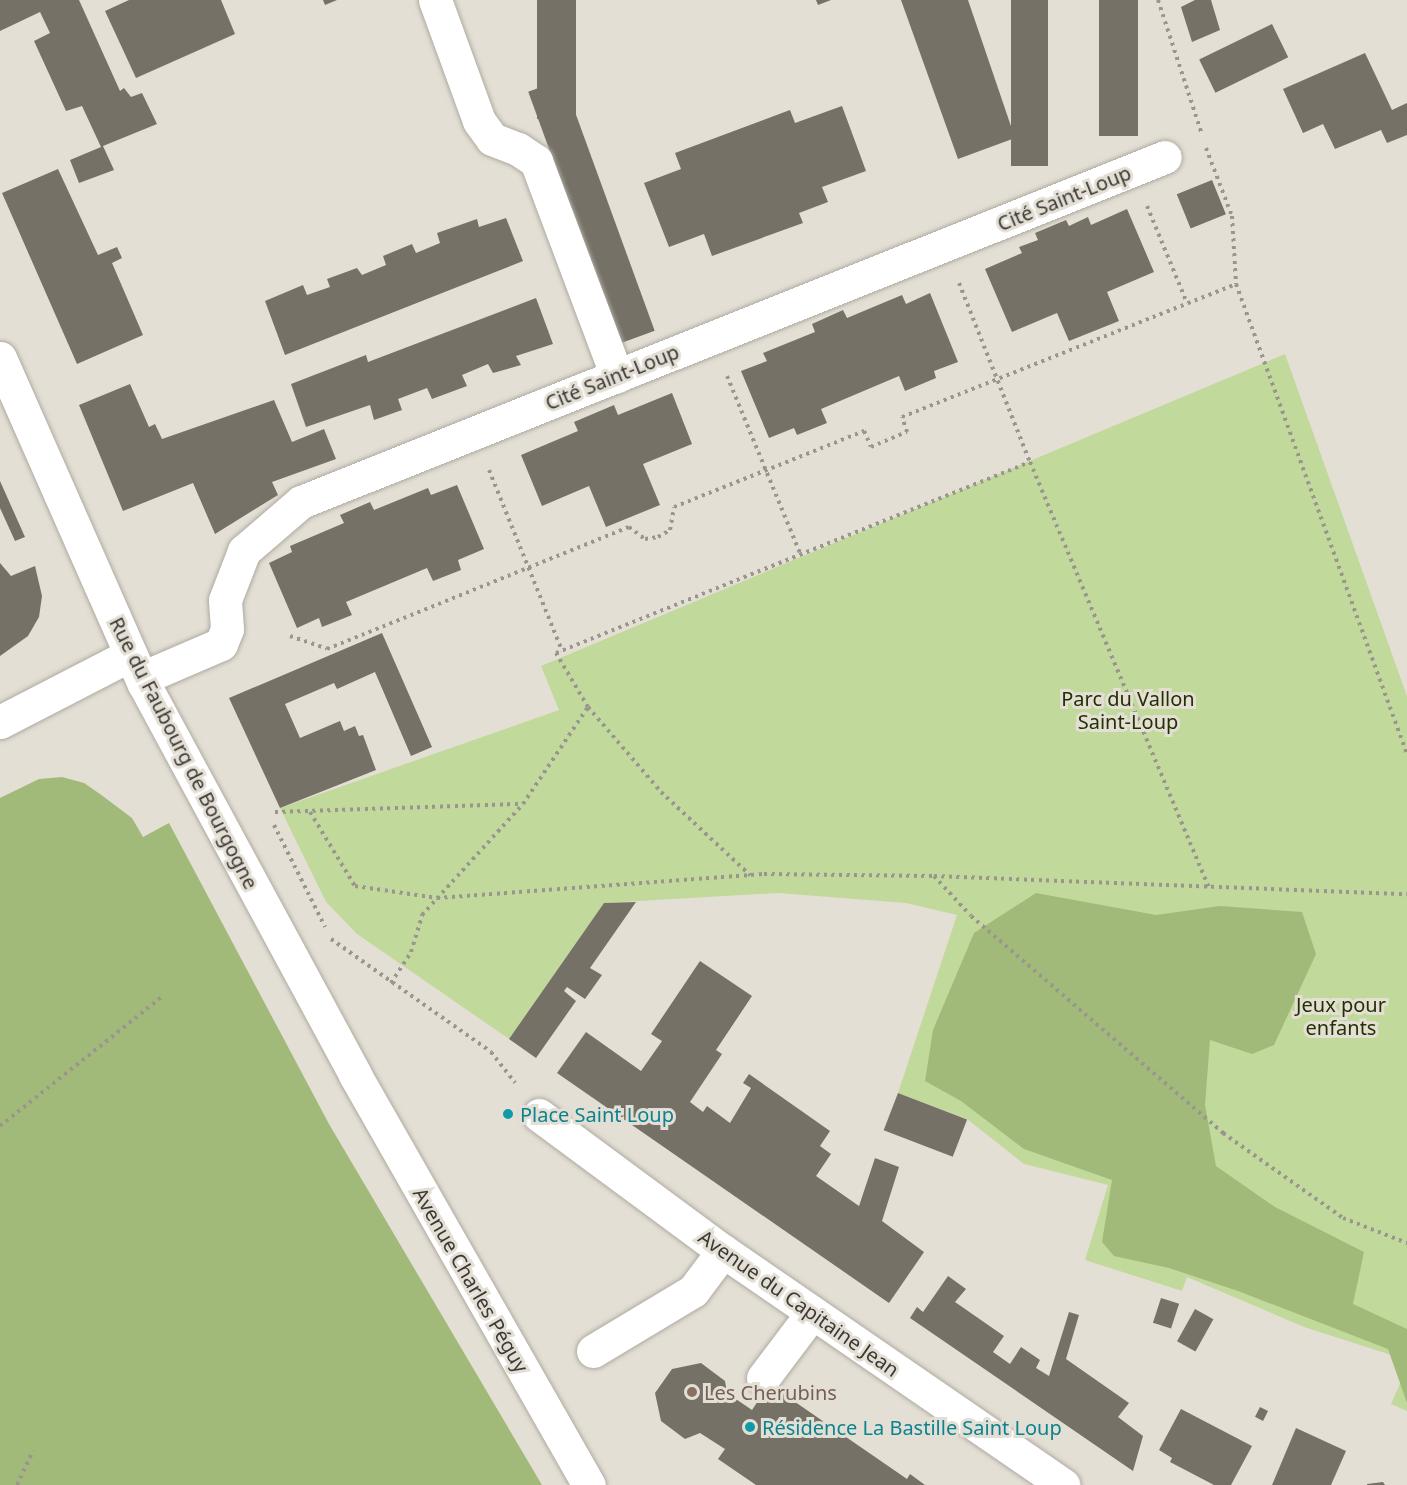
<!DOCTYPE html>
<meta charset="utf-8">
<style>
body{margin:0}
#map{position:relative;width:1407px;height:1485px;overflow:hidden;background:#e4dfd5;font-family:"Noto Sans",sans-serif}
div>[style]{position:absolute}
.green>*{inset:0;background:#c2d99c}
.forest>*{inset:0;background:#a1b979}
.building>*{inset:0;background:#757167;transform-origin:0 0}
.path>*{height:4px;margin-top:-2px;transform-origin:0;background:repeating-linear-gradient(90deg,#9a968f 0 3px,transparent 0 7.5px)}
.roads{filter:drop-shadow(0 0 2px #afaaa1) drop-shadow(0 0 2px #afaaa1)}
.minor>*{height:33px;margin:-16.5px;padding:0 16.5px;transform-origin:16.5px;border-radius:16.5px;background:#fff}
.major>*{height:33px;margin:-16.5px;padding:0 16.5px;transform-origin:16.5px;border-radius:16.5px;background:#fff}
.dots>*{width:16px;height:16px;translate:-50% -50%;box-sizing:border-box;border:3px solid #e4dfd5;border-radius:50%}
span{translate:-50% -50%;white-space:nowrap;text-align:center;line-height:1.15;-webkit-text-stroke:6px #e4dfd5;paint-order:stroke}
.street-label{font-size:20px;color:#3b3935}
.park-label{font-size:20px;color:#233100}
.culture-label{font-size:20px;color:#0d838f}
.left{translate:0 -50%;text-align:left}
.education-label{font-size:20px;color:#785e54}
</style>
<div id="map">
<div class="green">
<div style="clip-path:polygon(1285px 354px,1407px 696px,1407px 1360px,1304px 1327px,1187px 1277px,1182px 1291px,1085px 1260px,1108px 1185px,1024px 1164px,967px 1119px,898px 1093px,957px 915px,906px 903px,778px 893px,604px 903px,509px 1039px,357px 934px,326px 902px,280px 808px,559px 710px,541px 666px)"></div>
<div style="clip-path:polygon(1407px 1368px,1407px 1411px,1391px 1404px)"></div>
</div>
<div class="forest">
<div style="clip-path:polygon(62px 777px,84px 783px,100px 794px,132px 818px,143px 837px,169px 823px,329px 1124px,542px 1485px,0 1485px,0 798px,39px 779px)"></div>
<div style="clip-path:polygon(1036px 893px,1156px 915px,1220px 906px,1302px 912px,1316px 954px,1274px 1045px,1252px 1054px,1210px 1040px,1205px 1105px,1216px 1166px,1275px 1207px,1364px 1252px,1353px 1304px,1407px 1329px,1407px 1403px,1388px 1349px,1238px 1291px,1169px 1268px,1114px 1256px,1102px 1242px,1112px 1180px,1024px 1149px,961px 1101px,925px 1081px,933px 1030px,974px 933px)"></div>
</div>
<div class="building">
<div style="clip-path:polygon(0 0,79px 0,120px 91px,124px 88px,131px 97px,142px 93px,157px 124px,103px 146px,114px 170px,79px 183px,70px 160px,101px 147px,82px 106px,66px 111px,34px 41px,50px 33px,40px 12px,0 31px)"></div>
<div style="clip-path:polygon(129px 0,221px 0,235px 34px,136px 78px,105px 11px)"></div>
<div style="clip-path:polygon(323px 0,337px 0,325px 5px)"></div>
<div style="left:537px;top:0;width:39px;height:119px"></div>
<div style="clip-path:polygon(816px 0,831px 0,818px 5px)"></div>
<div style="clip-path:polygon(901px 0,968px 0,1015px 138px,958px 159px)"></div>
<div style="left:1011px;top:0;width:37px;height:166px"></div>
<div style="left:1099px;top:0;width:39px;height:136px"></div>
<div style="clip-path:polygon(1195px 0,1211px 0,1220px 30px,1192px 42px,1181px 7px)"></div>
<div style="left:1272px;top:24px;width:37px;height:81px;rotate:64deg"></div>
<div style="clip-path:polygon(1365px 53px,1392px 110px,1407px 103px,1407px 135px,1387px 143px,1381px 130px,1335px 149px,1323px 124px,1303px 133px,1283px 89px)"></div>
<div style="left:563px;top:79px;width:268px;height:37px;rotate:70deg"></div>
<div style="clip-path:polygon(842px 106px,866px 171px,822px 187px,828px 202px,799px 213px,803px 223px,712px 256px,704px 234px,669px 247px,644px 183px,681px 169px,675px 153px,790px 110px,795px 123px)"></div>
<div style="clip-path:polygon(58px 169px,98px 255px,117px 247px,122px 258px,112px 263px,143px 335px,77px 364px,2px 193px)"></div>
<div style="left:1212px;top:180px;width:37px;height:38px;rotate:68deg"></div>
<div style="clip-path:polygon(1127px 209px,1154px 272px,1107px 292px,1119px 321px,1069px 341px,1057px 313px,1012px 332px,985px 269px,1022px 253px,1019px 247px,1038px 240px,1035px 233px,1066px 220px,1069px 226px,1088px 217px,1091px 225px)"></div>
<div style="clip-path:polygon(506px 218px,523px 261px,285px 355px,265px 301px,303px 285px,307px 295px,330px 287px,327px 279px,357px 268px,362px 275px,386px 265px,383px 256px,412px 244px,416px 253px,440px 243px,437px 233px,477px 219px,479px 227px)"></div>
<div style="clip-path:polygon(930px 293px,958px 362px,934px 371px,936px 378px,905px 391px,899px 376px,821px 409px,827px 423px,797px 435px,794px 428px,769px 438px,741px 371px,767px 361px,763px 353px,815px 332px,812px 324px,843px 310px,847px 318px,902px 295px,906px 304px)"></div>
<div style="clip-path:polygon(536px 298px,553px 344px,516px 356px,521px 365px,493px 373px,488px 364px,462px 375px,467px 386px,432px 399px,427px 388px,398px 399px,402px 410px,374px 420px,370px 405px,306px 427px,291px 384px,366px 355px,368px 362px)"></div>
<div style="clip-path:polygon(130px 384px,149px 427px,155px 424px,162px 439px,274px 400px,292px 442px,324px 429px,336px 459px,272px 482px,278px 495px,215px 534px,193px 483px,123px 511px,79px 405px)"></div>
<div style="clip-path:polygon(672px 393px,692px 444px,643px 464px,660px 505px,606px 527px,589px 486px,542px 506px,521px 455px,578px 431px,574px 422px,614px 405px,618px 415px)"></div>
<div style="clip-path:polygon(0 481px,25px 537px,15px 541px,0 508px)"></div>
<div style="clip-path:polygon(457px 485px,484px 549px,458px 560px,461px 570px,433px 581px,427px 568px,346px 602px,352px 615px,322px 627px,319px 618px,297px 628px,269px 563px,292px 552px,290px 546px,344px 523px,340px 515px,370px 502px,374px 510px,428px 488px,431px 495px)"></div>
<div style="clip-path:polygon(0 563px,11px 576px,35px 566px,42px 596px,39px 617px,28px 636px,0 656px)"></div>
<div style="clip-path:polygon(382px 633px,432px 747px,411px 756px,375px 672px,337px 689px,334px 683px,285px 704px,300px 738px,340px 721px,344px 731px,355px 726px,359px 736px,363px 735px,376px 770px,280px 808px,229px 698px)"></div>
<div style="clip-path:polygon(636px 902px,590px 968px,602px 975px,585px 999px,567px 987px,564px 991px,576px 1001px,536px 1058px,509px 1039px,604px 903px)"></div>
<div style="clip-path:polygon(700px 961px,752px 996px,716px 1050px,722px 1054px,690px 1102px,703px 1112px,707px 1106px,730px 1123px,751px 1088px,743px 1083px,749px 1074px,830px 1131px,820px 1146px,831px 1154px,816px 1176px,859px 1206px,875px 1158px,899px 1167px,882px 1221px,924px 1252px,889px 1303px,557px 1073px,586px 1032px,641px 1071px,662px 1041px,651px 1034px)"></div>
<div style="left:898px;top:1093px;width:74px;height:40px;rotate:21deg"></div>
<div style="clip-path:polygon(948px 1276px,966px 1289px,955px 1302px,1004px 1336px,993px 1352px,1010px 1364px,1021px 1347px,1040px 1360px,1036px 1368px,1049px 1376px,1069px 1312px,1079px 1315px,1066px 1359px,1129px 1403px,1118px 1417px,1143px 1436px,1133px 1471px,910px 1318px,917px 1307px,923px 1312px)"></div>
<div style="left:1161px;top:1298px;width:19px;height:26px;rotate:18deg"></div>
<div style="left:1195px;top:1309px;width:21px;height:37px;rotate:29deg"></div>
<div style="clip-path:polygon(701px 1363px,725px 1381px,727px 1393px,752px 1410px,769px 1384px,907px 1479px,910px 1474px,925px 1485px,756px 1485px,718px 1459px,725px 1449px,700px 1433px,685px 1439px,661px 1421px,655px 1393px,672px 1369px)"></div>
<div style="left:1260px;top:1407px;width:9px;height:11px;rotate:27deg"></div>
<div style="clip-path:polygon(1181px 1409px,1252px 1446px,1231px 1485px,1214px 1485px,1170px 1462px,1172px 1458px,1159px 1450px)"></div>
<div style="clip-path:polygon(1296px 1428px,1346px 1451px,1331px 1485px,1272px 1485px)"></div>
<div style="clip-path:polygon(1383px 1482px,1385px 1485px,1367px 1485px,1367px 1484px)"></div>
</div>
<div class="path">
<div style="left:1158px;top:0;width:142px;rotate:71.9deg"></div>
<div style="left:1206px;top:148px;width:73px;rotate:69.1deg"></div>
<div style="left:1232px;top:216px;width:68px;rotate:86.6deg"></div>
<div style="left:1236px;top:284px;width:500px;rotate:70.01deg"></div>
<div style="left:1147px;top:206px;width:105px;rotate:67.6deg"></div>
<div style="left:959px;top:283px;width:193px;rotate:68.4deg"></div>
<div style="left:727px;top:376px;width:191px;rotate:67.6deg"></div>
<div style="left:489px;top:470px;width:195px;rotate:68deg"></div>
<div style="left:290px;top:636px;width:39px;rotate:19deg"></div>
<div style="left:327px;top:649px;width:326px;rotate:-22deg"></div>
<div style="left:629px;top:527px;width:20px;rotate:37deg"></div>
<div style="left:645px;top:539px;width:13px;rotate:-9deg"></div>
<div style="left:658px;top:537px;width:14px;rotate:-30deg"></div>
<div style="left:670px;top:530px;width:23px;rotate:-80deg"></div>
<div style="left:674px;top:507px;width:205px;rotate:-21.8deg"></div>
<div style="left:864px;top:431px;width:17px;rotate:66deg"></div>
<div style="left:871px;top:447px;width:39px;rotate:-23deg"></div>
<div style="left:907px;top:432px;width:16px;rotate:-108deg"></div>
<div style="left:902px;top:417px;width:360px;rotate:-21.7deg"></div>
<div style="left:588px;top:707px;width:112px;rotate:49.3deg"></div>
<div style="left:661px;top:792px;width:122px;rotate:43deg"></div>
<div style="left:275px;top:812px;width:247px;rotate:-1.9deg"></div>
<div style="left:310px;top:812px;width:87px;rotate:58.7deg"></div>
<div style="left:355px;top:886px;width:83px;rotate:8.3deg"></div>
<div style="left:437px;top:898px;width:328px;rotate:-4.2deg"></div>
<div style="left:764px;top:874px;width:170px;rotate:0.7deg"></div>
<div style="left:934px;top:876px;width:473px;rotate:2.2deg"></div>
<div style="left:274px;top:825px;width:114px;rotate:63.4deg"></div>
<div style="left:934px;top:876px;width:54px;rotate:47.2deg"></div>
<div style="left:971px;top:916px;width:333px;rotate:40.7deg"></div>
<div style="left:1223px;top:1133px;width:147px;rotate:35.3deg"></div>
<div style="left:1343px;top:1218px;width:69px;rotate:21.3deg"></div>
<div style="left:331px;top:939px;width:196px;rotate:35.2deg"></div>
<div style="left:491px;top:1052px;width:39px;rotate:52deg"></div>
<div style="left:391px;top:983px;width:37px;rotate:-57deg"></div>
<div style="left:411px;top:952px;width:39px;rotate:-73deg"></div>
<div style="left:422px;top:915px;width:150px;rotate:-47.7deg"></div>
<div style="left:523px;top:804px;width:117px;rotate:-56.2deg"></div>
<div style="left:588px;top:707px;width:63px;rotate:-120.7deg"></div>
<div style="left:556px;top:653px;width:511px;rotate:-21.95deg"></div>
<div style="left:1030px;top:462px;width:462px;rotate:67.2deg"></div>
<div style="left:0;top:1126px;width:208px;rotate:-38.6deg"></div>
<div style="left:17px;top:1485px;width:38px;rotate:-65deg"></div>
</div>
<div class="roads">
<div class="minor">
<div style="left:435px;top:0;width:129px;rotate:70deg"></div>
<div style="left:479px;top:121px;width:22px;rotate:54deg"></div>
<div style="left:492px;top:139px;width:28px;rotate:21deg"></div>
<div style="left:518px;top:149px;width:22px;rotate:34deg"></div>
<div style="left:536px;top:161px;width:230px;rotate:69.4deg"></div>
<div style="left:142px;top:678px;width:86px;rotate:-23.3deg"></div>
<div style="left:221px;top:644px;width:16px;rotate:-68deg"></div>
<div style="left:227px;top:629px;width:29px;rotate:-94deg"></div>
<div style="left:225px;top:600px;width:53px;rotate:-68.8deg"></div>
<div style="left:244px;top:551px;width:75px;rotate:-40.7deg"></div>
<div style="left:301px;top:502px;width:930px;rotate:-21.77deg"></div>
<div style="left:0;top:722px;width:146px;rotate:-27.3deg"></div>
<div style="left:539px;top:1115px;width:229px;rotate:36.5deg"></div>
<div style="left:723px;top:1251px;width:413px;rotate:34.5deg"></div>
<div style="left:593px;top:1351px;width:117px;rotate:-31deg"></div>
<div style="left:693px;top:1291px;width:50px;rotate:-53.1deg"></div>
<div style="left:763px;top:1378px;width:81px;rotate:-53deg"></div>
</div>
<div class="major">
<div style="left:0;top:358px;width:356px;rotate:66.2deg"></div>
<div style="left:144px;top:684px;width:444px;rotate:61.6deg"></div>
<div style="left:355px;top:1075px;width:472px;rotate:60.3deg"></div>
</div>
</div>
<div class="dots">
<div style="left:508px;top:1114px;background:#0f9aa8"></div>
<div style="left:692px;top:1392px;background:#8d6e63"></div>
<div style="left:750px;top:1427px;background:#0f9aa8"></div>
</div>
<div class="street-label">
<span style="left:1064px;top:198px;rotate:-22deg">Cité Saint-Loup</span>
<span style="left:612px;top:377px;rotate:-22deg">Cité Saint-Loup</span>
<span style="left:184px;top:753px;rotate:63deg">Rue du Faubourg de Bourgogne</span>
<span style="left:471px;top:1280px;rotate:60deg">Avenue Charles Péguy</span>
<span style="left:799px;top:1303px;rotate:35deg">Avenue du Capitaine Jean</span>
</div>
<div class="park-label">
<span style="left:1128px;top:710px">Parc du Vallon<br>Saint-Loup</span>
<span style="left:1341px;top:1016px">Jeux pour<br>enfants</span>
</div>
<div class="culture-label">
<span class="left" style="left:520px;top:1114px">Place Saint Loup</span>
<span class="left" style="left:762px;top:1427px">Résidence La Bastille Saint Loup</span>
</div>
<div class="education-label">
<span class="left" style="left:704px;top:1392px">Les Cherubins</span>
</div>
</div>
